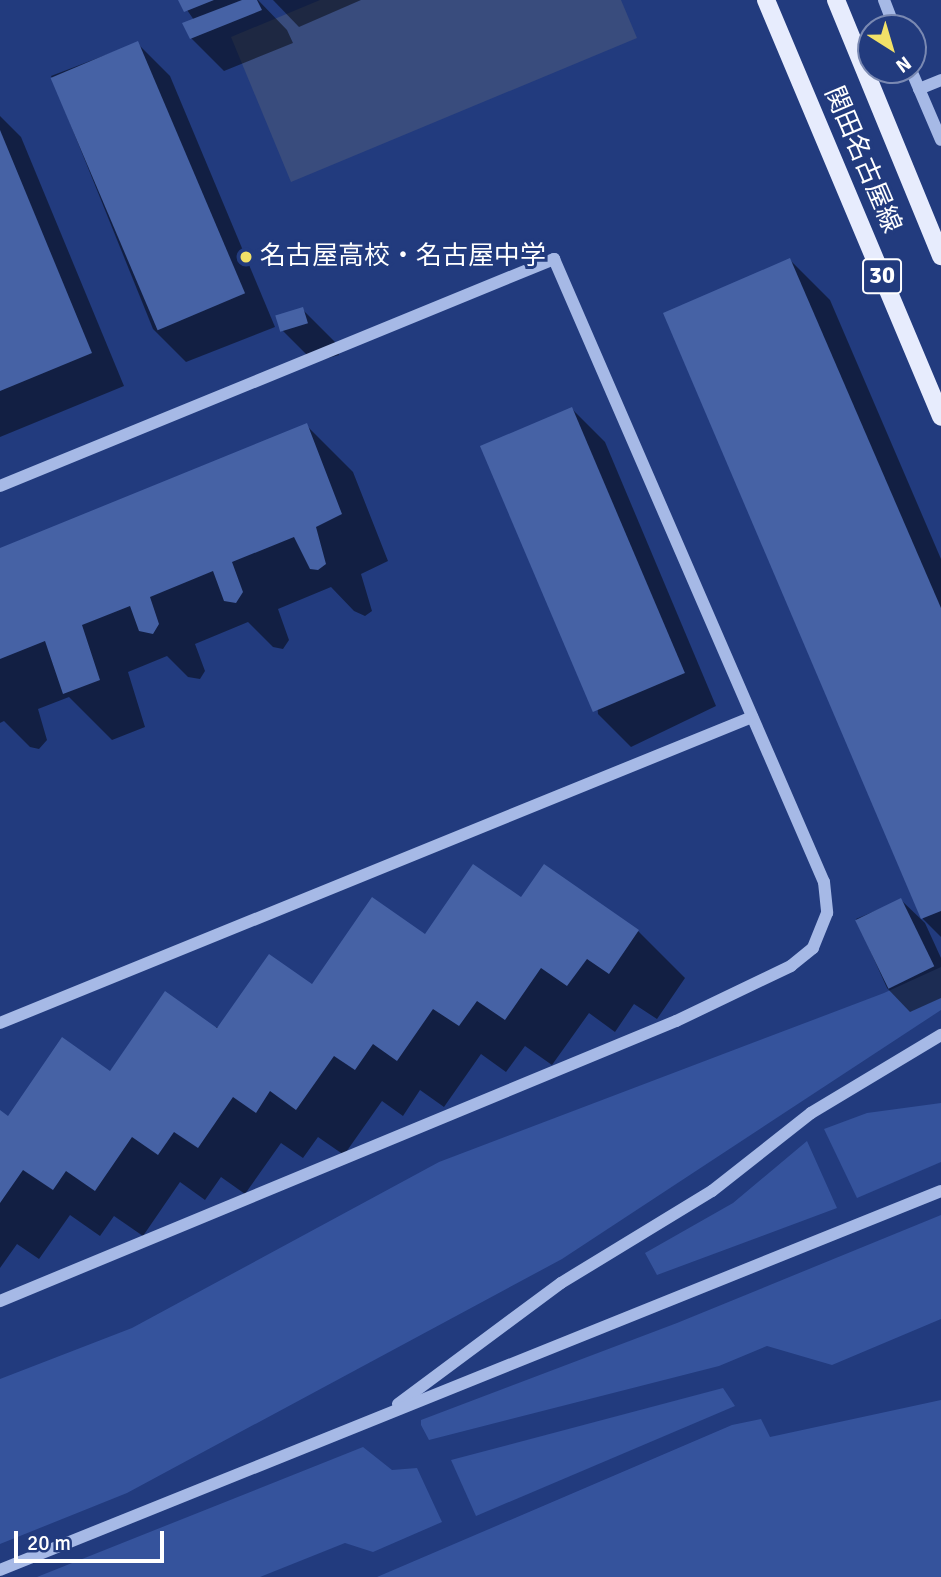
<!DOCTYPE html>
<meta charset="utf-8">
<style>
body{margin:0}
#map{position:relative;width:941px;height:1577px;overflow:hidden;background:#223b7e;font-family:Signika,"Noto Sans JP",sans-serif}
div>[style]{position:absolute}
.green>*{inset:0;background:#35539c}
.water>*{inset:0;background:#394c7d}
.shadow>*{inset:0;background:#0007}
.building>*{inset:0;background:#4662a5;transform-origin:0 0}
.minor>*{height:12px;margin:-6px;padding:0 6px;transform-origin:6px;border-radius:6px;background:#a6b9e6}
.major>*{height:18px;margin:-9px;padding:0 9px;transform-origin:9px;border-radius:9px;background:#e7ecfd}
.dots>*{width:19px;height:19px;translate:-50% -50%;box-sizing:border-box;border:4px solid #223b7e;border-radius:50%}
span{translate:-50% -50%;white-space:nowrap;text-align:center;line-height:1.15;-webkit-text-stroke:6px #223b7e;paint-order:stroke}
.shield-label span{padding:2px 5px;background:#223b7e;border:2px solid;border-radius:5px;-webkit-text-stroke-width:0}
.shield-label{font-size:24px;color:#fff;font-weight:700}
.street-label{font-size:26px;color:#fff}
.poi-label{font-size:26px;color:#fff}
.left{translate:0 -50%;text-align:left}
.north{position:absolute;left:857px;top:14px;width:70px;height:70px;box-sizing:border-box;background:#223b7e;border:2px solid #7a89b2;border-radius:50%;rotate:143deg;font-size:19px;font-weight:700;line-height:28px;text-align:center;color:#fff}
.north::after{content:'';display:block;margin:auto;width:24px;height:32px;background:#f2e168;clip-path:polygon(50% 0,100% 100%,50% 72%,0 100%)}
.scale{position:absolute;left:14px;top:1531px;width:150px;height:32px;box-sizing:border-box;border:4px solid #fff;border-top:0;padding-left:9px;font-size:21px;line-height:24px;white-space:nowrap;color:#fff;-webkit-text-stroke:5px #223b7e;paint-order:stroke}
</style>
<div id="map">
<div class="green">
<div style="clip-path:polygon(941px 967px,941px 1010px,562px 1259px,127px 1493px,0 1544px,0 1379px,132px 1328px,439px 1162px,884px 993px)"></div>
<div style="clip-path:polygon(941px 1103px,941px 1162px,857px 1198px,824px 1129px,867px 1113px)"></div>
<div style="clip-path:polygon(807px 1141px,837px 1208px,657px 1275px,645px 1253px,733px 1203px)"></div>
<div style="clip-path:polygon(941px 1215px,941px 1319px,832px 1365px,767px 1346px,719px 1366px,429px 1440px,421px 1425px,421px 1420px,677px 1323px)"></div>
<div style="clip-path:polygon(723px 1388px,735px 1406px,476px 1516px,451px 1460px)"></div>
<div style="clip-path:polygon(941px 1400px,941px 1577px,377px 1577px,732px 1425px,761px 1419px,770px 1437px)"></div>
<div style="clip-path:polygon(363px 1447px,392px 1470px,417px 1468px,442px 1522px,373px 1552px,345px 1543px,260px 1577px,37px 1577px)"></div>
</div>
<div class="water">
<div style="clip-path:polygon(320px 0,621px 0,637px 38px,291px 182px,231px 37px)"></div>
</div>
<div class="shadow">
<div style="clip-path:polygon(180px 0,258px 0,287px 30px,293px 43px,224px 71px,191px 38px,194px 20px)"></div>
<div style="clip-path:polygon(273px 0,361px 0,299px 27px)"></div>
<div style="clip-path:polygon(137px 43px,170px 76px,275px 327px,186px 362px,153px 329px,51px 76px)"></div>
<div style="clip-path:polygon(0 116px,21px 137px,124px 386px,0 437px)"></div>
<div style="clip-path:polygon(790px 260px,830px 300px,941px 559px,941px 937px,923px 919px,666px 314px)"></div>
<div style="clip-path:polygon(302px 309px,335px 342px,339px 355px,314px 362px,281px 329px)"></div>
<div style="clip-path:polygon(572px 409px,605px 442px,716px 706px,631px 747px,598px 714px)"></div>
<div style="clip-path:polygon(306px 425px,353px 472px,388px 561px,361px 574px,372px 611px,365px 616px,354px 611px,331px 587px,278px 609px,289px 640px,283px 649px,273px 647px,248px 622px,195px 644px,205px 671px,200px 679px,188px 677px,167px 656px,128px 672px,145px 727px,112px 740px,69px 697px,38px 709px,47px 740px,39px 749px,30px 747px,4px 721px,0 723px,0 550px)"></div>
<div style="clip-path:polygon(545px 867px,638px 931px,685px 978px,657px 1019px,634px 1004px,615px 1032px,589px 1013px,552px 1065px,525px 1046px,506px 1072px,481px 1054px,444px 1107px,420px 1090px,403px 1116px,382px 1101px,344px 1155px,318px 1137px,303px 1158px,281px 1143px,245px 1194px,221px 1177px,205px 1200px,180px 1182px,143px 1236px,114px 1216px,100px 1236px,70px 1215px,39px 1259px,17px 1244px,0 1268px,0 1113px,8px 1118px,425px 937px,521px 900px)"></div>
<div style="clip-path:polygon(901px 900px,925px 923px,941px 958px,941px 998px,910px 1012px,887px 988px,856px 919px)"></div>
</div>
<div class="building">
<div style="clip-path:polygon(178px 0,214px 0,184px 12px)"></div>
<div style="clip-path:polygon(242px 0,257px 0,262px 10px,190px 39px,182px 23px)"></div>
<div style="left:138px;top:41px;width:274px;height:95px;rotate:67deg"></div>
<div style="clip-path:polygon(0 130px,92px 353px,0 391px)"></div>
<div style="clip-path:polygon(790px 258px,941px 608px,941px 911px,921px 919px,663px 313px)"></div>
<div style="left:303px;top:307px;width:17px;height:29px;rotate:73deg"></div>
<div style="left:572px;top:407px;width:289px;height:100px;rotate:67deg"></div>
<div style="clip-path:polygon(307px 423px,342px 514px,316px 527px,326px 564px,318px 570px,310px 569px,294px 537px,232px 562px,243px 592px,236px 603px,224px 601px,213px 571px,150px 597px,159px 624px,153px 634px,139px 631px,130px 606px,82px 625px,100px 680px,63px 694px,45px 641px,0 659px,0 548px)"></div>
<div style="clip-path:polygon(473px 864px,521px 897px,544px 864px,639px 930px,609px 974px,587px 959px,567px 986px,541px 968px,505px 1020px,477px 1001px,459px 1026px,433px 1009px,397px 1061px,373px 1044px,355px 1070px,334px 1056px,296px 1110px,270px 1091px,256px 1113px,233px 1097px,198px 1148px,174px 1132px,158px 1155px,132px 1137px,95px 1191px,66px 1171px,53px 1190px,23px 1170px,0 1203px,0 1110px,8px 1116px,62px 1037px,110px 1071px,165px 991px,217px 1028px,269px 954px,312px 984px,372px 897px,425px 934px)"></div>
<div style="left:901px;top:898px;width:76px;height:51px;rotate:64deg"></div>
</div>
<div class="minor">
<div style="left:884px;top:0;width:30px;rotate:69deg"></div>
<div style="left:911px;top:70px;width:76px;rotate:66.8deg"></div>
<div style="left:919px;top:89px;width:24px;rotate:-22deg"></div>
<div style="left:0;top:486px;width:599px;rotate:-22.28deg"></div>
<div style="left:554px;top:259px;width:679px;rotate:66.57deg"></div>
<div style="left:824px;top:882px;width:31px;rotate:84deg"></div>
<div style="left:827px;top:913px;width:38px;rotate:112deg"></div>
<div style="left:813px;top:948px;width:28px;rotate:141deg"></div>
<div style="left:791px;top:966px;width:127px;rotate:154.4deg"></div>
<div style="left:676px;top:1021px;width:732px;rotate:157.5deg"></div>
<div style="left:0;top:1023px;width:812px;rotate:-22.14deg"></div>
<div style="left:398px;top:1404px;width:203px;rotate:-36.6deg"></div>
<div style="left:561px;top:1283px;width:177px;rotate:-31.4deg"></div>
<div style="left:712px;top:1191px;width:126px;rotate:-38.2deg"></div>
<div style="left:811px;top:1113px;width:152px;rotate:-31deg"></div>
<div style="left:0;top:1570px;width:1014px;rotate:-21.94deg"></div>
</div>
<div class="major">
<div style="left:766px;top:0;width:452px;rotate:67.2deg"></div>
<div style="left:836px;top:0;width:277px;rotate:67.7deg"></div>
</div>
<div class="dots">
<div style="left:246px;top:257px;background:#f2e168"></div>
</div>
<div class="shield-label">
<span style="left:882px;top:276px">30</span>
</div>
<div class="street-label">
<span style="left:862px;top:160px;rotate:67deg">関田名古屋線</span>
</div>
<div class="poi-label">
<span class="left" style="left:260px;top:257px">名古屋高校・名古屋中学</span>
</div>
<div class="north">N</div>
<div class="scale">20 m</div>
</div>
